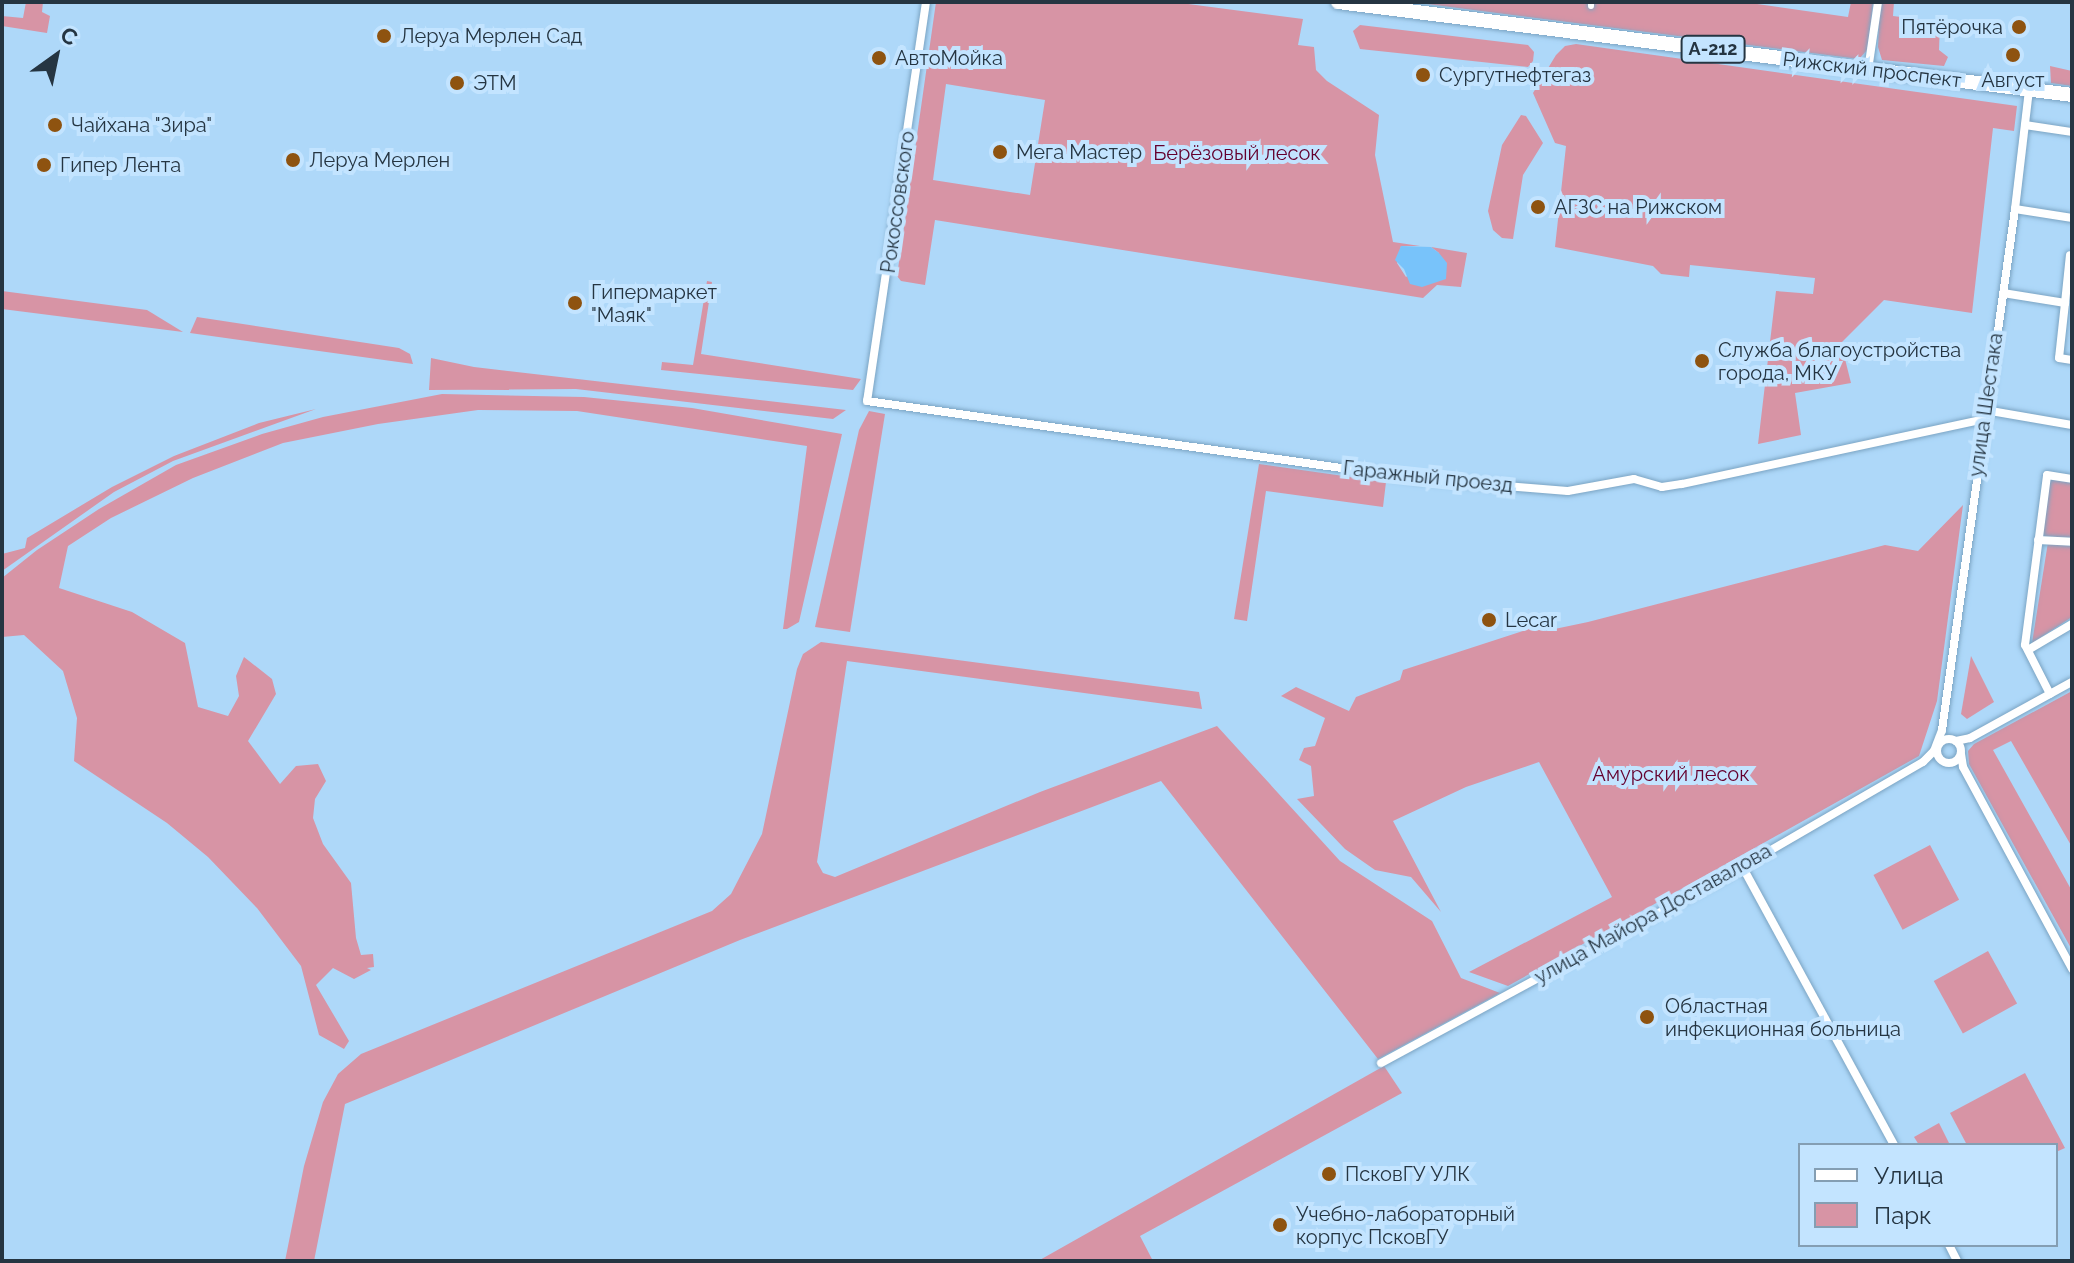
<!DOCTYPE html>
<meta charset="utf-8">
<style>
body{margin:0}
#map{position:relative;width:2074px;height:1263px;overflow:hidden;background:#aed8f9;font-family:Raleway,sans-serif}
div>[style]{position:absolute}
.green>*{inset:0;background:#d794a5;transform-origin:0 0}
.water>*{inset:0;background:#78c3fa}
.roads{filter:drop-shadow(0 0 2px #7ba4c3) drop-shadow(0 0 2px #7ba4c3)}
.pedestrian>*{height:6px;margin:-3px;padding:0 3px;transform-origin:3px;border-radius:3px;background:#fff}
.minor>*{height:8px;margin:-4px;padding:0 4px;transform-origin:4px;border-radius:4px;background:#fff}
.minor>.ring{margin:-4px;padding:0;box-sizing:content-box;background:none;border:8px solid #fff;border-radius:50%}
.trunk>*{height:14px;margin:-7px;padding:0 7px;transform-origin:7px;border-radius:7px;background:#fff}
.dots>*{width:22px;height:22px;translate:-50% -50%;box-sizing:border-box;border:4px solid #c3e4ff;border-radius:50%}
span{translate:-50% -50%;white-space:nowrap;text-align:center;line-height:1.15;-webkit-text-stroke:8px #c3e4ff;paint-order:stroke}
.shield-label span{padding:2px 6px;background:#c3e4ff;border:2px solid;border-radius:6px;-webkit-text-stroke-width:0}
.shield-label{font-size:18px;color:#253542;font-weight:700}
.poi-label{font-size:20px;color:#253542}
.right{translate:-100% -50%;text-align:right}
.left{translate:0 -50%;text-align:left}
.street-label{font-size:20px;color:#253542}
.park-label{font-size:20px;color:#64002e}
.frame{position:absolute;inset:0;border:4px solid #253542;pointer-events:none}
.legend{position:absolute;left:1798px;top:1143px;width:260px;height:104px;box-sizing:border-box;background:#c3e4ff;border:2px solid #849eb3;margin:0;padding:10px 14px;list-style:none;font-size:24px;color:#253542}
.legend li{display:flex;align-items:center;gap:16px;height:40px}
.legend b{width:40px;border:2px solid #849eb3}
.north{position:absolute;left:16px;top:16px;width:80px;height:80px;-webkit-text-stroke:6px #c3e4ff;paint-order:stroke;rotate:33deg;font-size:22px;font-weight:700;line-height:32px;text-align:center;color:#253542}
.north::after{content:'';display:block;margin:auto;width:28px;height:36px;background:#253542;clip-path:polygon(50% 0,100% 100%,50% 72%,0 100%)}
</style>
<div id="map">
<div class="green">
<div style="clip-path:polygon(26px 2px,43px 2px,42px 12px,50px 16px,47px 33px,2px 26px,2px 16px,23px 18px)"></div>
<div style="clip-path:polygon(evenodd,936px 2px,1173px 2px,1303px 19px,1298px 45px,1314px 47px,1316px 70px,1327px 81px,1379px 115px,1375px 155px,1393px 242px,1420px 246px,1401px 246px,1397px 263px,1406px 277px,1439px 253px,1431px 247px,1467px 253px,1461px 287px,1437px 285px,1423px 298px,935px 220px,925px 285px,901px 281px,897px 276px,936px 2px,946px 84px,1045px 100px,1030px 195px,933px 180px,946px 84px)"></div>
<div style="clip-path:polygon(1411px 2px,1743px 2px,1848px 17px,1851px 2px,1873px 2px,1868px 49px,1859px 59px)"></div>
<div style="clip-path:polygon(1880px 2px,1894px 2px,1893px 16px,1940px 22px,1939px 50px,1948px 57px,1944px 66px,1882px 60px,1878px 47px)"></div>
<div style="clip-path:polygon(1360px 25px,1528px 45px,1534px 52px,1533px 61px,1528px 67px,1360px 49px,1353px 31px)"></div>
<div style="clip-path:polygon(1576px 44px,2017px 106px,2014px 131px,1993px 128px,1972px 313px,1884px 300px,1841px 343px,1851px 383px,1795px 393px,1801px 435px,1758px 444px,1776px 291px,1813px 294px,1815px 278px,1690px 265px,1689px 277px,1661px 274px,1653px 266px,1555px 247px,1566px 146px,1555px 143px,1533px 93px,1556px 55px,1565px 46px)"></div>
<div style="clip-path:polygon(2050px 66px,2072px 71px,2072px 86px,2051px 83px)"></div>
<div style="clip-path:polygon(1521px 115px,1526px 116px,1543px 143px,1523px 175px,1513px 239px,1502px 238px,1493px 230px,1488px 211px,1502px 145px)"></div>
<div style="clip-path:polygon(707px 281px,712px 282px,701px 354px,861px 379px,853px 390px,661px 370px,662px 362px,693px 365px)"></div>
<div style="clip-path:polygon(2px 291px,147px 310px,183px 332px,2px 309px)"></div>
<div style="clip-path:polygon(197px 317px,399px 348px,410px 354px,413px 364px,190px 333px)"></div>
<div style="clip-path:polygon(431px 358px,474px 367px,846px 410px,833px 419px,576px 389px,429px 390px)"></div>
<div style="clip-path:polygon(442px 394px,584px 397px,692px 408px,842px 434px,799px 622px,787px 629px,783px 629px,807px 446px,577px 411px,478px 410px,378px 424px,283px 443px,193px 478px,111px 518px,68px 546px,59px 588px,132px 612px,185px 643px,198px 707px,228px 716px,239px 696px,236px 676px,244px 657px,272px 679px,276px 694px,248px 741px,280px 784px,296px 766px,318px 764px,326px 781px,315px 799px,313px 818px,323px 844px,351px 883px,356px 938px,361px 955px,373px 954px,374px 967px,367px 968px,371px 970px,354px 979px,333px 968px,316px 985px,349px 1041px,344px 1049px,319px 1035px,301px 966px,257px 908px,208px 857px,167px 823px,74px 761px,77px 718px,63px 671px,24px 635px,2px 637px,2px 578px,37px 550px,99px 509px,176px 465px,262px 434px,323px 417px)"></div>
<div style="clip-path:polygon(316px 409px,173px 461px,114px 492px,2px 571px,2px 554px,25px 548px,27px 538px,112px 487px,174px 456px,259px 423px)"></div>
<div style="clip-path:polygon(869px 411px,885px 414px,850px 632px,815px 627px,859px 430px)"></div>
<div style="clip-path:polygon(1259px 464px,1386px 482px,1383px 507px,1266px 491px,1247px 621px,1234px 619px)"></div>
<div style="clip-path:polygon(2050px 478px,2072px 482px,2072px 538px,2041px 536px)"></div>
<div style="clip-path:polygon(1963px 505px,1937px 701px,1919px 756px,1508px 986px,1469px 972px,1612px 897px,1539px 762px,1466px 787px,1393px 821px,1441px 912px,1411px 877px,1375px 870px,1345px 849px,1297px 799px,1314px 796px,1311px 766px,1299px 760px,1304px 748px,1315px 746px,1325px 718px,1281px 696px,1296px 687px,1349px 711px,1356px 697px,1400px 680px,1403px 670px,1541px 625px,1545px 631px,1588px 622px,1885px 545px,1918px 551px)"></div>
<div style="clip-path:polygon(2048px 542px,2072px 546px,2072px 617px,2032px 643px)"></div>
<div style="clip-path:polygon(821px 642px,1199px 692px,1202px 709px,847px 661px,817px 862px,823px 873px,835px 877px,1040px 792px,1217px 726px,1340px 861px,1432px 921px,1461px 978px,1500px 993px,1378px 1059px,1161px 781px,740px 940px,345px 1104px,314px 1261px,285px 1261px,304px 1166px,323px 1102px,338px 1074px,361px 1054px,712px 911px,731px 894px,762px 834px,797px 669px,803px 654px)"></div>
<div style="clip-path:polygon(1971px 656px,1994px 702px,1967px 719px,1961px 714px)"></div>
<div style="clip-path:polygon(2072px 691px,2072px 847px,2011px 741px,1993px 750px,2072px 891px,2072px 950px,1969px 764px,1968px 751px,1974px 744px)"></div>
<div style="left:1930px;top:845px;width:62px;height:64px;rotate:62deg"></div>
<div style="left:1988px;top:951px;width:60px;height:62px;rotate:61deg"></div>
<div style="clip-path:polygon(1384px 1066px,1402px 1093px,1140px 1236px,1153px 1261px,1038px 1261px)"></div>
<div style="clip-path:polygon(2025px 1073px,2065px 1148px,2056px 1152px,2056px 1145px,1967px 1145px,1950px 1113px)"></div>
<div style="clip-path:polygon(1939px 1123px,1950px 1145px,1919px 1145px,1914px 1137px)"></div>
</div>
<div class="water">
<div style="clip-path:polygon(1401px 246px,1431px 247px,1439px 253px,1447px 263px,1446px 279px,1422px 287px,1410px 284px,1404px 269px,1395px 260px)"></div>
</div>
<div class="roads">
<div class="pedestrian">
<div style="left:1591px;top:6px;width:4px;rotate:-90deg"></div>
</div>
<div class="minor">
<div style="left:926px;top:2px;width:403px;rotate:98.4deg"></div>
<div style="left:867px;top:401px;width:557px;rotate:8.04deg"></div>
<div style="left:1419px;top:479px;width:149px;rotate:4.6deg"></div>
<div style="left:1568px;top:491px;width:67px;rotate:-10.3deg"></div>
<div style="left:1634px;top:479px;width:29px;rotate:16deg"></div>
<div style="left:1662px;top:487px;width:20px;rotate:-9deg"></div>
<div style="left:1682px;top:484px;width:309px;rotate:-12.1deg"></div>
<div style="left:1868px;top:70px;width:69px;rotate:-81.6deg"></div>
<div style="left:2025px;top:125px;width:48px;rotate:8.5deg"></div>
<div style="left:2015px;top:209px;width:58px;rotate:9deg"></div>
<div style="left:2003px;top:293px;width:63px;rotate:9.2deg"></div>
<div style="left:2065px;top:303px;width:55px;rotate:96.2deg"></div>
<div style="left:2059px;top:358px;width:13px;rotate:9deg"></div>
<div style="left:2065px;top:303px;width:48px;rotate:-84.1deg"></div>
<div style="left:1985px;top:410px;width:88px;rotate:9.8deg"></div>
<div style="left:2038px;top:540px;width:34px;rotate:3deg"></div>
<div style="left:2028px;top:650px;width:51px;rotate:-30.6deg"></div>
<div style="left:2050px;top:694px;width:55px;rotate:-117deg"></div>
<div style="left:2025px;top:645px;width:171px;rotate:-82.6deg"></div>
<div style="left:2047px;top:475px;width:25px;rotate:9deg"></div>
<div class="ring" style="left:1937px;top:739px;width:16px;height:16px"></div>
<div style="left:1956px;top:741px;width:14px;rotate:-12deg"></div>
<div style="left:1970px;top:738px;width:116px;rotate:-28.8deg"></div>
<div style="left:1961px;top:754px;width:13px;rotate:81deg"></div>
<div style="left:1963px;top:767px;width:230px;rotate:61.6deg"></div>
<div style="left:1742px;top:866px;width:318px;rotate:61.4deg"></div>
<div style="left:1381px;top:1063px;width:395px;rotate:-28.4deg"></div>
<div style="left:1728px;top:875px;width:225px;rotate:-30.1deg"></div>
<div style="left:1923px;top:762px;width:16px;rotate:-45deg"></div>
<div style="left:1934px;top:751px;width:22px;rotate:-69deg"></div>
<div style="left:1942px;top:730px;width:526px;rotate:-82.02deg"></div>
<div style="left:2015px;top:209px;width:120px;rotate:-83.3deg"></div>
<div style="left:1949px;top:1245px;width:18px;rotate:63deg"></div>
</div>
<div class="trunk">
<div style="left:1338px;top:2px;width:740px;rotate:7.22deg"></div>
</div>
</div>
<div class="dots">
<div style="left:2019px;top:27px;background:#8e5310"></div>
<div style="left:384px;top:36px;background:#8e5310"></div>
<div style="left:2013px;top:55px;background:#8e5310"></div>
<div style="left:879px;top:58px;background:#8e5310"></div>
<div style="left:1423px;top:75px;background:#8e5310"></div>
<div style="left:457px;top:83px;background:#8e5310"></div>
<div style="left:55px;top:125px;background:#8e5310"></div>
<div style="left:1000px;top:152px;background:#8e5310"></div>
<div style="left:293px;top:160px;background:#8e5310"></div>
<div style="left:44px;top:165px;background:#8e5310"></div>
<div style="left:1538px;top:207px;background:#8e5310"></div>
<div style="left:575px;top:303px;background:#8e5310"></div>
<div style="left:1702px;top:361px;background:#8e5310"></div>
<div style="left:1489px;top:620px;background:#8e5310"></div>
<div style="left:1647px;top:1017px;background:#8e5310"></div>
<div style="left:1329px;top:1174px;background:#8e5310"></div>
<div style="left:1280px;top:1225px;background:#8e5310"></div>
</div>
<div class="shield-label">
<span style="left:1713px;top:49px">А-212</span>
</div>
<div class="poi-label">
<span class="right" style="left:2003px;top:27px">Пятёрочка</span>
<span class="left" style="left:400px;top:36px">Леруа Мерлен Сад</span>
<span class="left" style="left:895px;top:58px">АвтоМойка</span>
<span class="left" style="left:1439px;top:75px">Сургутнефтегаз</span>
<span style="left:2013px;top:80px">Август</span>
<span class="left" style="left:473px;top:83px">ЭТМ</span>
<span class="left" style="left:71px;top:125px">Чайхана "Зира"</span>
<span class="left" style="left:1016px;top:152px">Мега Мастер</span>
<span class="left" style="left:309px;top:160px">Леруа Мерлен</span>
<span class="left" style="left:60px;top:165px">Гипер Лента</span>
<span class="left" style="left:1554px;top:207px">АГЗС на Рижском</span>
<span class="left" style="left:591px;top:304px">Гипермаркет<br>"Маяк"</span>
<span class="left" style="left:1718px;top:362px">Служба благоустройства<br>города, МКУ</span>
<span class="left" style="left:1505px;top:620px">Lecar</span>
<span class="left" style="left:1665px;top:1018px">Областная<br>инфекционная больница</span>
<span class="left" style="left:1345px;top:1174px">ПсковГУ УЛК</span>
<span class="left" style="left:1296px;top:1226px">Учебно-лабораторный<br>корпус ПсковГУ</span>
</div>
<div class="street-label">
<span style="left:1872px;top:70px;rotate:7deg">Рижский проспект</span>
<span style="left:898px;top:202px;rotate:-82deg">Рокоссовского</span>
<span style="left:1986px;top:405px;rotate:-82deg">улица Шестака</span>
<span style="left:1428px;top:477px;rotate:6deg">Гаражный проезд</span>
<span style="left:1653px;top:914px;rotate:-29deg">улица Майора Доставалова</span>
</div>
<div class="park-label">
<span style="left:1237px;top:153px">Берёзовый лесок</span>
<span style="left:1671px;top:774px">Амурский лесок</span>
</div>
<div class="frame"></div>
<ul class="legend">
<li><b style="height:10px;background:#fff"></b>Улица</li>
<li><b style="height:22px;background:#d794a5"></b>Парк</li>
</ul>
<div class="north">С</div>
</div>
